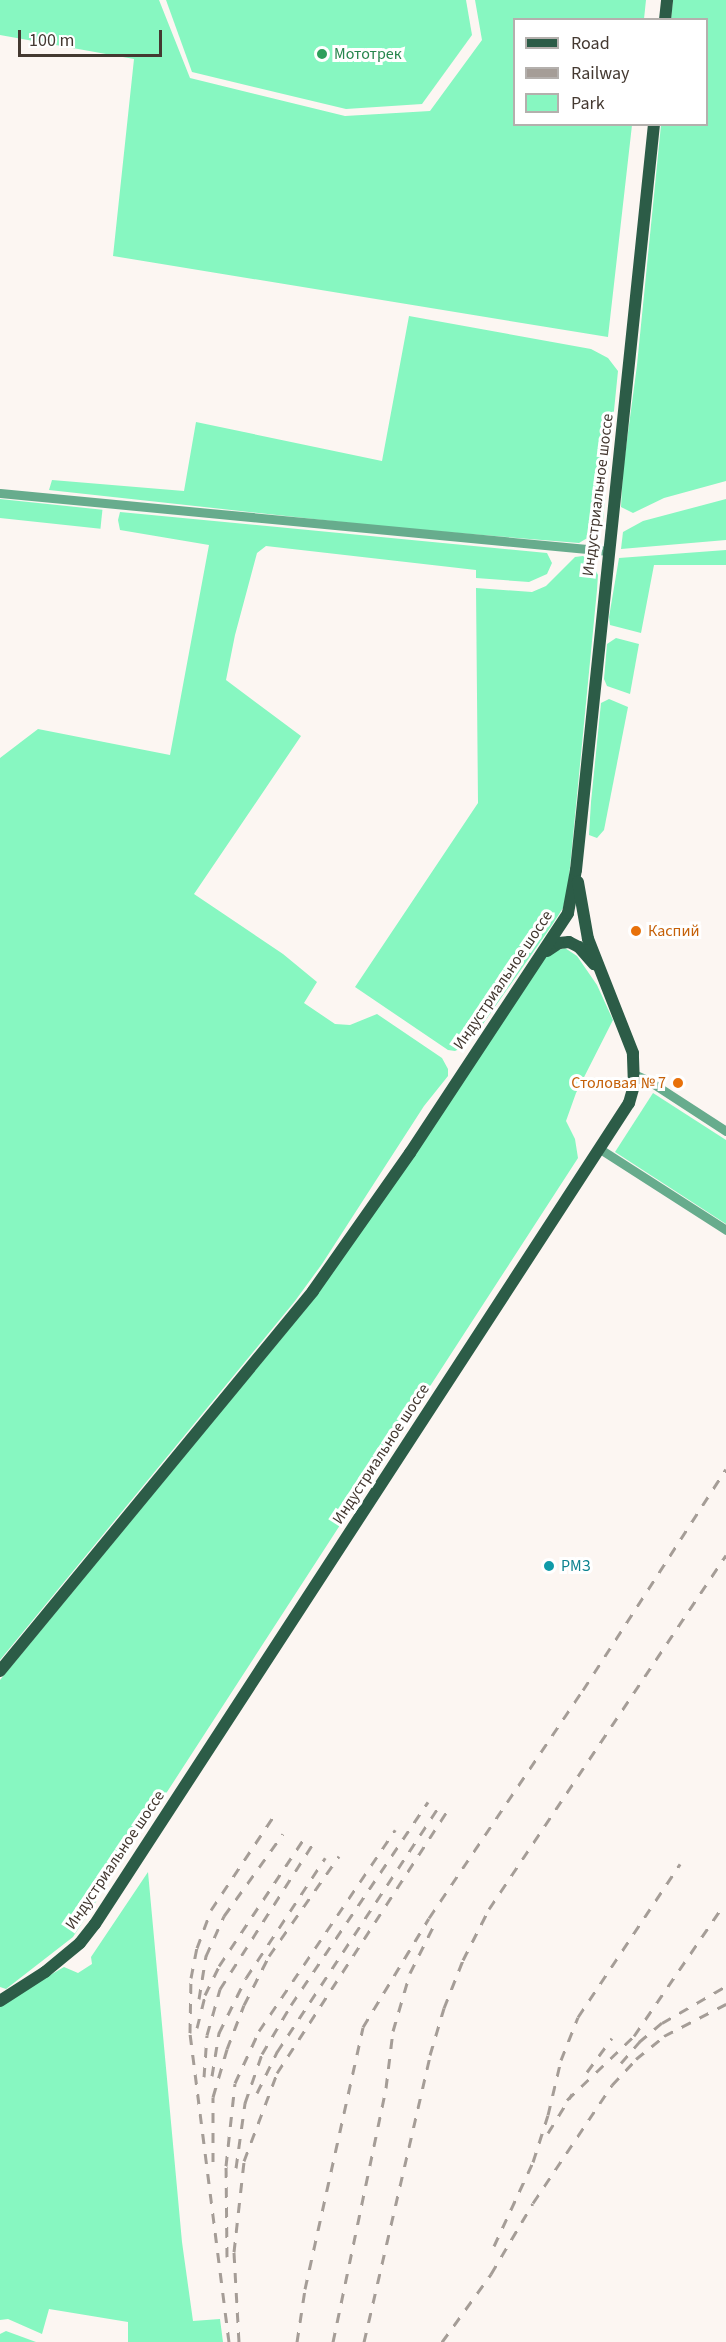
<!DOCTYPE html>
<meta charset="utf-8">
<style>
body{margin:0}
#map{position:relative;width:726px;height:2342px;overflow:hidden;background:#fcf6f2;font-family:"Source Sans 3",sans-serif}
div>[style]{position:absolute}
.green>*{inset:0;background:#87f7c1;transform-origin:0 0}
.minor>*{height:9px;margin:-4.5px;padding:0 4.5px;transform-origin:4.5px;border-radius:4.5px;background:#67ac8d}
.major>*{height:12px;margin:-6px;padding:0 6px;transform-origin:6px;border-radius:6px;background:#2c5c47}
.rail>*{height:3px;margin-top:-1.5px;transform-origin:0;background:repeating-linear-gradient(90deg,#a59d97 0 10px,transparent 0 20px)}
.dots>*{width:16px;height:16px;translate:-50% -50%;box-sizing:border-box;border:3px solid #fff;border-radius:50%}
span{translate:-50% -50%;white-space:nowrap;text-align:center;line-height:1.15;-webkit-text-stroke:6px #fff;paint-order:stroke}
.leisure-label{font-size:16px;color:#27864d}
.left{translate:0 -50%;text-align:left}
.street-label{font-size:16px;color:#443931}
.food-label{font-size:16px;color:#c56008}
.right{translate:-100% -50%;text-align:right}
.culture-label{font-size:16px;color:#0d838f}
.legend{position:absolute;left:513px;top:18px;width:195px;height:108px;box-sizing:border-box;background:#fff;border:2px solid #b4b0ad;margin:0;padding:8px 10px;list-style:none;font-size:18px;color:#443931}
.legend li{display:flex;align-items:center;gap:12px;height:30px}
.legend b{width:30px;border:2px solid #b4b0ad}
.scale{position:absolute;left:18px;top:30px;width:144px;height:27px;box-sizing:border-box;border:3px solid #443931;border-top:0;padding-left:8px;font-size:18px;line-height:21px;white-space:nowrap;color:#443931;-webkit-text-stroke:4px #fff;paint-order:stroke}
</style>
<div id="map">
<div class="green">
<div style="clip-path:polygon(0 0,159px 0,190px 78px,345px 116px,430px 111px,482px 40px,475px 0,646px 0,644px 19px,514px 20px,514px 124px,632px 125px,608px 337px,113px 256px,134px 59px,0 35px)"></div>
<div style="clip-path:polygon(166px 0,466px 0,472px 35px,422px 104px,346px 109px,192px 72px)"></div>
<div style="clip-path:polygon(673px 0,726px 0,726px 481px,664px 498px,633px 513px,621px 507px,623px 470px,637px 365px,661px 125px,706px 124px,706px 20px,671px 19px)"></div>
<div style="clip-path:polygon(409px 316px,591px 349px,608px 358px,618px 371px,603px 520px,594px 534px,579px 543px,396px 528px,49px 490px,52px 480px,184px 491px,196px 422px,382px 461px)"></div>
<div style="left:0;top:499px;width:103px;height:19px;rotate:6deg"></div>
<div style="clip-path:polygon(726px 499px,726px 540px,621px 549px,623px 532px,643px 521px)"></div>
<div style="clip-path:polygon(120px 512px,547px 553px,552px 563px,547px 574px,529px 582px,476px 578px,476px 570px,266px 546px,257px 553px,235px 635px,226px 680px,301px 736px,194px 894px,283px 954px,317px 982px,304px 1003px,335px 1024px,350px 1025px,377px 1014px,442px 1058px,448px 1069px,448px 1076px,424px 1106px,322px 1264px,295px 1301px,0 1660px,0 758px,38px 729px,170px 755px,209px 545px,120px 530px,118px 520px)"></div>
<div style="clip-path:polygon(726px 550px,726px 565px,654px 565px,641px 633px,610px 625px,609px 617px,619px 558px)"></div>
<div style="clip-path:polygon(583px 556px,592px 563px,598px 575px,597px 590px,568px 888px,563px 908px,550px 928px,469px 1044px,455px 1051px,448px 1050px,355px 987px,478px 803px,476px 588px,532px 592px,546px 586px,575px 557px)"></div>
<div style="clip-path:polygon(616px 638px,639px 644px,630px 694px,607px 686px,604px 679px,607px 644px)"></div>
<div style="clip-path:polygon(609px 699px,628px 707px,604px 830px,597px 838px,589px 835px,591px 802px,601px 703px)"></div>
<div style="clip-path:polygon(565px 948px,577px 956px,597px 985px,613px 1020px,576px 1093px,566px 1121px,575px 1139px,578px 1158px,73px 1937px,6px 1989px,0 1987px,0 1680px,313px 1300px,542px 959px,555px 951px)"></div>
<div style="clip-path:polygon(653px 1093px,726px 1140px,726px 1224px,615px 1152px)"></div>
<div style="clip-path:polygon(148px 1872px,182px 2242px,193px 2321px,220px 2319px,223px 2342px,128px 2342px,128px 2322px,49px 2309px,42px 2334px,8px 2319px,0 2320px,0 2004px,64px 1967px,78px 1973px,92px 1964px,91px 1957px)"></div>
<div style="clip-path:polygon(6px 2331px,36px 2342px,0 2342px,0 2334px)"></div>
</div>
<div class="minor">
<div style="left:0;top:493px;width:611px;rotate:5.45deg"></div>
<div style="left:634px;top:1074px;width:17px;rotate:25deg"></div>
<div style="left:649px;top:1081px;width:92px;rotate:33deg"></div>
<div style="left:600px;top:1149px;width:150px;rotate:32.7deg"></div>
</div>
<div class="major">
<div style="left:665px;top:20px;width:20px;rotate:-84deg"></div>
<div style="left:547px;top:951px;width:14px;rotate:-34deg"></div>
<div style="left:559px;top:943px;width:10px;rotate:-6deg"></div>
<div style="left:569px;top:942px;width:11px;rotate:27deg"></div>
<div style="left:579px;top:947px;width:23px;rotate:49deg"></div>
<div style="left:0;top:1671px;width:492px;rotate:-50.5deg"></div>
<div style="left:313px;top:1291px;width:169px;rotate:-54.9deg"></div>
<div style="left:410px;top:1153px;width:287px;rotate:-56.6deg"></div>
<div style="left:568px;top:913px;width:44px;rotate:-79.5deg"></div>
<div style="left:576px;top:870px;width:750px;rotate:-84.03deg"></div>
<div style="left:0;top:2001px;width:54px;rotate:-32.8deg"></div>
<div style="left:45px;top:1972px;width:45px;rotate:-39.6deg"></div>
<div style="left:80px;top:1943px;width:24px;rotate:-52deg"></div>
<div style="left:95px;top:1924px;width:979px;rotate:-56.96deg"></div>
<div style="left:629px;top:1103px;width:18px;rotate:-74deg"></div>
<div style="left:634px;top:1086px;width:33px;rotate:-92deg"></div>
<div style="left:633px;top:1053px;width:123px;rotate:-111.5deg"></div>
<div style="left:588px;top:939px;width:58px;rotate:-100deg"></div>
</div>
<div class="rail">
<div style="left:199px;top:1999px;width:44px;rotate:-80.8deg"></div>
<div style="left:206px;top:1956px;width:44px;rotate:-65.8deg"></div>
<div style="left:224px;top:1916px;width:101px;rotate:-54.3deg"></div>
<div style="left:197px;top:2028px;width:34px;rotate:-76deg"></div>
<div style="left:205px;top:1995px;width:32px;rotate:-64deg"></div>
<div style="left:219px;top:1966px;width:151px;rotate:-56.3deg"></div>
<div style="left:621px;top:2063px;width:28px;rotate:-49deg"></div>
<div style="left:639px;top:2042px;width:30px;rotate:-40deg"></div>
<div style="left:662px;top:2023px;width:74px;rotate:-30deg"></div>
<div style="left:587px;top:2072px;width:42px;rotate:-53.7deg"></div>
<div style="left:212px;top:2076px;width:44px;rotate:-80.8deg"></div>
<div style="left:219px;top:2033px;width:61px;rotate:-63.9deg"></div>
<div style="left:246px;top:1978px;width:144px;rotate:-56.6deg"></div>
<div style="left:204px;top:2077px;width:42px;rotate:-85.9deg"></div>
<div style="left:207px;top:2035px;width:48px;rotate:-74.2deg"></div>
<div style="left:220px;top:1989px;width:171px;rotate:-57.4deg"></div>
<div style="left:257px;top:2093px;width:46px;rotate:-64deg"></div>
<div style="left:277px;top:2052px;width:298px;rotate:-56.6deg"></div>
<div style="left:567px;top:2100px;width:93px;rotate:-43.7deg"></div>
<div style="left:634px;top:2036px;width:154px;rotate:-55.6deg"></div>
<div style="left:548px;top:2133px;width:46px;rotate:-58.4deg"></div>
<div style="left:213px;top:2162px;width:65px;rotate:-90deg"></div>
<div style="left:213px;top:2097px;width:50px;rotate:-73.7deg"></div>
<div style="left:227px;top:2049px;width:47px;rotate:-68.9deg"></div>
<div style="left:244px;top:2005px;width:55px;rotate:-63deg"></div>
<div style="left:269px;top:1956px;width:122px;rotate:-55deg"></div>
<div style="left:236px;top:2168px;width:66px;rotate:-82.1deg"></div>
<div style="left:245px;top:2103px;width:52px;rotate:-70.9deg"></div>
<div style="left:262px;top:2054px;width:57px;rotate:-59.4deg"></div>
<div style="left:291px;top:2005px;width:245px;rotate:-56deg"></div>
<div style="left:494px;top:2246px;width:93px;rotate:-65.1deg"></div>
<div style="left:533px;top:2162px;width:49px;rotate:-72.3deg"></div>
<div style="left:548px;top:2115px;width:57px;rotate:-76.7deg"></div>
<div style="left:561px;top:2060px;width:46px;rotate:-68.4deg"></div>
<div style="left:578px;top:2017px;width:184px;rotate:-56.3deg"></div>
<div style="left:227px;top:2257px;width:91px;rotate:-90.6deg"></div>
<div style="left:226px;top:2166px;width:83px;rotate:-83.8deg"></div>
<div style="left:235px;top:2083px;width:57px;rotate:-65.2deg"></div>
<div style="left:259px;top:2031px;width:243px;rotate:-55.9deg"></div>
<div style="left:229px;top:2342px;width:311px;rotate:-97.2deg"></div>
<div style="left:190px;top:2033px;width:55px;rotate:-89deg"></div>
<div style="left:191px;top:1978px;width:31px;rotate:-79deg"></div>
<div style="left:197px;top:1948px;width:40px;rotate:-69.8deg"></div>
<div style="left:211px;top:1910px;width:112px;rotate:-56.3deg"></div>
<div style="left:239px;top:2342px;width:90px;rotate:-93.2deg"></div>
<div style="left:234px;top:2252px;width:92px;rotate:-83.7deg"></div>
<div style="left:244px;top:2161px;width:94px;rotate:-69.4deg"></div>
<div style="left:277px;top:2073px;width:316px;rotate:-57deg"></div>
<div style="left:297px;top:2342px;width:54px;rotate:-81.4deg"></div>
<div style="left:305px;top:2289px;width:268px;rotate:-77.5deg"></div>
<div style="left:363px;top:2027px;width:127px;rotate:-58.8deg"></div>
<div style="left:429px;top:1918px;width:275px;rotate:-56deg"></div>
<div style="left:583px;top:1690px;width:263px;rotate:-57.1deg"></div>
<div style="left:333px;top:2342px;width:259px;rotate:-78.2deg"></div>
<div style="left:386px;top:2088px;width:57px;rotate:-83deg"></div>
<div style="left:393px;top:2031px;width:60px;rotate:-73.7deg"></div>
<div style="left:410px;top:1973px;width:56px;rotate:-63.4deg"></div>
<div style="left:364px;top:2342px;width:294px;rotate:-77deg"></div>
<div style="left:430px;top:2055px;width:49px;rotate:-73.4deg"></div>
<div style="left:444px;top:2008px;width:52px;rotate:-68.4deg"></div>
<div style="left:463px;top:1960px;width:57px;rotate:-63deg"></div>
<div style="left:489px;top:1909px;width:426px;rotate:-56.2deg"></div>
<div style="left:442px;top:2342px;width:84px;rotate:-54.2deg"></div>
<div style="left:491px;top:2274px;width:82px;rotate:-59.4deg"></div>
<div style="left:533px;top:2203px;width:142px;rotate:-56.2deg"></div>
<div style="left:612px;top:2085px;width:35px;rotate:-47deg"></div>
<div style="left:636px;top:2059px;width:36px;rotate:-39deg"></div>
<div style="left:664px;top:2036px;width:70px;rotate:-27.3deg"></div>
</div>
<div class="dots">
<div style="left:322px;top:54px;background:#2e9e5b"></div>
<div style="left:636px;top:931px;background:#e8710a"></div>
<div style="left:678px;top:1083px;background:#e8710a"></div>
<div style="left:549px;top:1566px;background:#0f9aa8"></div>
</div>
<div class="leisure-label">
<span class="left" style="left:334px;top:54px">Мототрек</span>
</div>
<div class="street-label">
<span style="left:598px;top:495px;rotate:-83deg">Индустриальное шоссе</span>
<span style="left:503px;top:980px;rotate:-56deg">Индустриальное шоссе</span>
<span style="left:381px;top:1454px;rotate:-57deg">Индустриальное шоссе</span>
<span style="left:115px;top:1860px;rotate:-56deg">Индустриальное шоссе</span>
</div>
<div class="food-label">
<span class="left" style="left:648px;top:931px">Каспий</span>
<span class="right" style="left:666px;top:1083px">Столовая № 7</span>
</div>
<div class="culture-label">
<span class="left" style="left:561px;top:1566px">РМЗ</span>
</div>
<ul class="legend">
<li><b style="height:8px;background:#2c5c47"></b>Road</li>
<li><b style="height:8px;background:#a59d97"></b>Railway</li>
<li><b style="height:16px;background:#87f7c1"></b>Park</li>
</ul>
<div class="scale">100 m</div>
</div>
